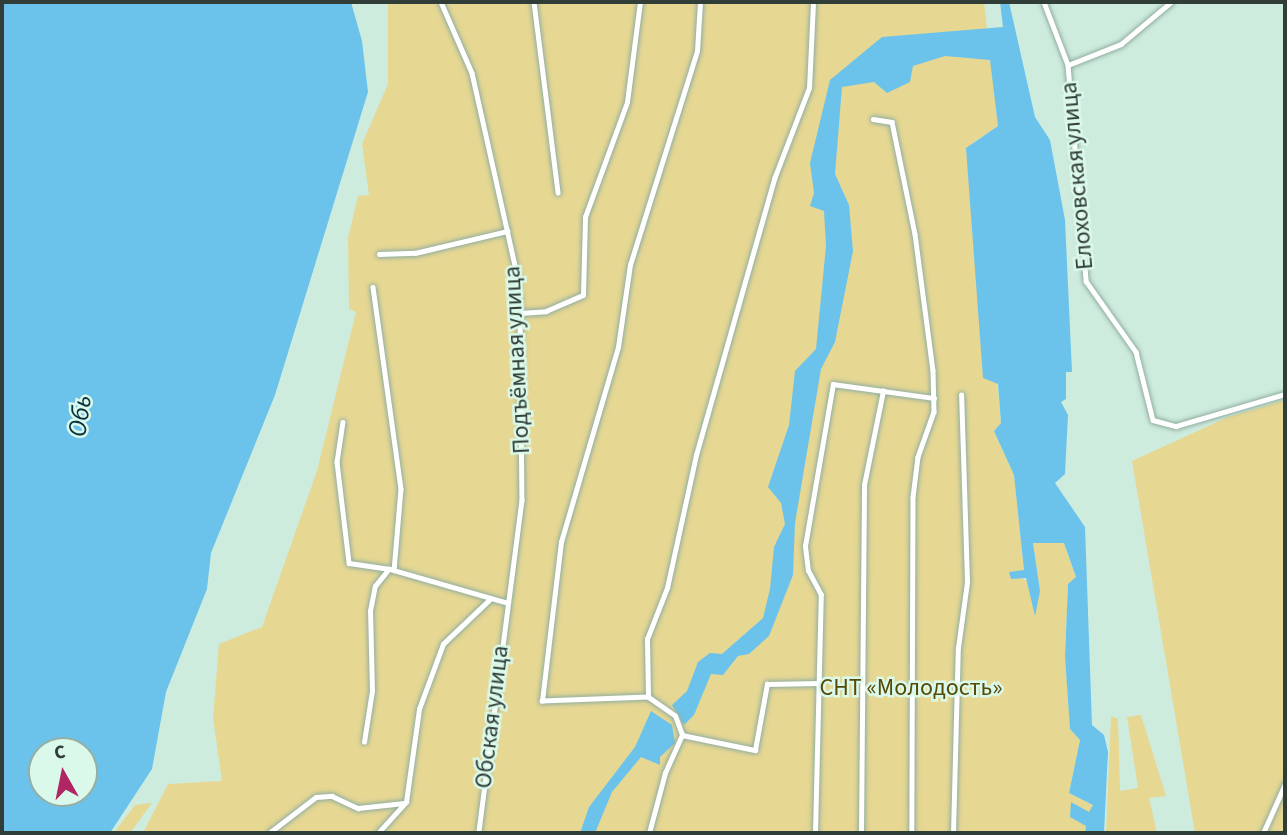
<!DOCTYPE html>
<meta charset="utf-8">
<style>
body{margin:0}
#map{position:relative;width:1287px;height:835px;overflow:hidden;background:#ceecdd;font-family:"Source Sans 3",sans-serif}
div>[style]{position:absolute}
.green>*{inset:0;background:#e6d793}
.water>*{inset:0;background:#6bc3eb}
.roads{filter:drop-shadow(0 0 2px #91aea0) drop-shadow(0 0 2px #91aea0)}
.minor>*{height:4.5px;margin:-2.25px;padding:0 2.25px;transform-origin:2.25px;border-radius:2.25px;background:#fff}
span{translate:-50% -50%;white-space:nowrap;text-align:center;line-height:1.15;-webkit-text-stroke:5px #dbf9ea;paint-order:stroke}
.street-label{font-size:24px;color:#313d37}
.park-label{font-size:24px;color:#564a09}
.water-label{font-size:26px;color:#083242;font-style:italic}
.frame{position:absolute;inset:0;border:4px solid #313d37;pointer-events:none}
.north{position:absolute;left:28px;top:737px;width:70px;height:70px;box-sizing:border-box;background:#dbf9ea;border:2px solid #97aea2;border-radius:50%;rotate:351deg;font-size:19px;font-weight:700;line-height:28px;text-align:center;color:#313d37}
.north::after{content:'';display:block;margin:auto;width:24px;height:32px;background:#b02665;clip-path:polygon(50% 0,100% 100%,50% 72%,0 100%)}
</style>
<div id="map">
<div class="green">
<div style="clip-path:polygon(388px 2px,984px 2px,998px 126px,974px 142px,1001px 423px,994px 431px,1014px 475px,1024px 571px,1013px 571px,1040px 591px,1033px 542px,1064px 543px,1076px 578px,1068px 584px,1065px 657px,1070px 729px,1080px 740px,1069px 793px,1093px 805px,1086px 826px,1097px 833px,143px 833px,168px 784px,222px 781px,213px 718px,219px 644px,262px 627px,317px 471px,356px 312px,349px 309px,348px 238px,358px 196px,369px 195px,362px 144px,388px 84px)"></div>
<div style="clip-path:polygon(1285px 400px,1285px 833px,1195px 833px,1132px 461px,1228px 417px)"></div>
<div style="clip-path:polygon(1141px 715px,1166px 796px,1149px 798px,1157px 833px,1106px 833px,1111px 716px,1118px 719px,1120px 791px,1138px 788px,1127px 717px)"></div>
<div style="clip-path:polygon(152px 803px,130px 833px,114px 833px,135px 805px)"></div>
</div>
<div class="water">
<div style="clip-path:polygon(evenodd,2px 2px,351px 2px,362px 41px,368px 92px,275px 395px,211px 553px,207px 589px,166px 692px,152px 769px,110px 833px,2px 833px,2px 2px,42px 751px,84px 751px,84px 793px,42px 793px,42px 751px)"></div>
<div style="clip-path:polygon(1000px 2px,1009px 2px,1035px 117px,1050px 140px,1065px 220px,1072px 372px,1066px 372px,1066px 399px,1061px 402px,1068px 415px,1065px 474px,1055px 483px,1085px 527px,1092px 725px,1104px 735px,1108px 752px,1104px 833px,1085px 833px,1086px 826px,1070px 817px,1071px 802px,1089px 812px,1093px 805px,1069px 793px,1080px 740px,1070px 729px,1065px 657px,1068px 584px,1076px 577px,1064px 543px,1033px 543px,1040px 591px,1035px 616px,1026px 578px,1011px 579px,1009px 572px,1024px 570px,1014px 475px,994px 431px,1001px 423px,998px 384px,983px 378px,966px 148px,998px 126px,990px 60px,945px 56px,913px 66px,910px 82px,887px 93px,874px 82px,842px 87px,835px 174px,849px 205px,853px 251px,835px 342px,821px 369px,795px 523px,793px 575px,769px 636px,749px 654px,738px 656px,723px 675px,711px 674px,694px 715px,684px 725px,672px 705px,687px 691px,698px 662px,710px 653px,722px 654px,763px 618px,770px 589px,774px 547px,785px 524px,781px 503px,768px 487px,789px 425px,795px 371px,816px 349px,826px 246px,824px 211px,810px 206px,814px 193px,810px 163px,830px 80px,882px 37px,1003px 27px)"></div>
<div style="clip-path:polygon(651px 711px,672px 725px,675px 743px,660px 757px,660px 765px,641px 757px,612px 792px,595px 833px,580px 833px,589px 807px,635px 747px)"></div>
</div>
<div class="roads">
<div class="minor">
<div style="left:441px;top:2px;width:77px;rotate:66.4deg"></div>
<div style="left:472px;top:73px;width:207px;rotate:77.4deg"></div>
<div style="left:517px;top:275px;width:38px;rotate:85deg"></div>
<div style="left:520px;top:313px;width:187px;rotate:89.4deg"></div>
<div style="left:522px;top:500px;width:336px;rotate:97.4deg"></div>
<div style="left:534px;top:2px;width:192px;rotate:82.8deg"></div>
<div style="left:1044px;top:2px;width:67px;rotate:69.1deg"></div>
<div style="left:1068px;top:65px;width:217px;rotate:85.2deg"></div>
<div style="left:1086px;top:281px;width:87px;rotate:54.8deg"></div>
<div style="left:1136px;top:352px;width:70px;rotate:76deg"></div>
<div style="left:1153px;top:420px;width:24px;rotate:15deg"></div>
<div style="left:1176px;top:426px;width:114px;rotate:-16.4deg"></div>
<div style="left:1068px;top:65px;width:57px;rotate:-21.6deg"></div>
<div style="left:1121px;top:44px;width:65px;rotate:-40deg"></div>
<div style="left:873px;top:119px;width:19px;rotate:9deg"></div>
<div style="left:892px;top:122px;width:114px;rotate:78.4deg"></div>
<div style="left:915px;top:234px;width:137px;rotate:82.5deg"></div>
<div style="left:933px;top:370px;width:42px;rotate:88.6deg"></div>
<div style="left:934px;top:412px;width:48px;rotate:109.6deg"></div>
<div style="left:918px;top:457px;width:40px;rotate:97.1deg"></div>
<div style="left:913px;top:497px;width:336px;rotate:90.2deg"></div>
<div style="left:379px;top:254px;width:36px;rotate:-2deg"></div>
<div style="left:415px;top:253px;width:95px;rotate:-13.4deg"></div>
<div style="left:373px;top:287px;width:204px;rotate:82.1deg"></div>
<div style="left:401px;top:489px;width:81px;rotate:94.9deg"></div>
<div style="left:520px;top:313px;width:26px;rotate:-4deg"></div>
<div style="left:546px;top:311px;width:40px;rotate:-23.4deg"></div>
<div style="left:583px;top:295px;width:78px;rotate:-88.5deg"></div>
<div style="left:585px;top:217px;width:122px;rotate:-69.9deg"></div>
<div style="left:627px;top:102px;width:101px;rotate:-82.6deg"></div>
<div style="left:343px;top:422px;width:40px;rotate:98.5deg"></div>
<div style="left:337px;top:462px;width:102px;rotate:83.2deg"></div>
<div style="left:349px;top:563px;width:41px;rotate:8.3deg"></div>
<div style="left:390px;top:569px;width:120px;rotate:16deg"></div>
<div style="left:648px;top:697px;width:58px;rotate:-91deg"></div>
<div style="left:647px;top:639px;width:55px;rotate:-68.6deg"></div>
<div style="left:667px;top:588px;width:136px;rotate:-77.7deg"></div>
<div style="left:696px;top:455px;width:287px;rotate:-74.2deg"></div>
<div style="left:774px;top:179px;width:97px;rotate:-69deg"></div>
<div style="left:809px;top:88px;width:86px;rotate:-87.3deg"></div>
<div style="left:682px;top:735px;width:75px;rotate:11.6deg"></div>
<div style="left:755px;top:750px;width:67px;rotate:-79.7deg"></div>
<div style="left:767px;top:684px;width:53px;rotate:-1.1deg"></div>
<div style="left:364px;top:742px;width:52px;rotate:-81.1deg"></div>
<div style="left:372px;top:691px;width:80px;rotate:-91.4deg"></div>
<div style="left:370px;top:611px;width:25px;rotate:-79deg"></div>
<div style="left:375px;top:586px;width:22px;rotate:-51deg"></div>
<div style="left:269px;top:833px;width:59px;rotate:-37.5deg"></div>
<div style="left:316px;top:797px;width:16px;rotate:-4deg"></div>
<div style="left:332px;top:796px;width:29px;rotate:25deg"></div>
<div style="left:358px;top:808px;width:46px;rotate:-6.2deg"></div>
<div style="left:378px;top:833px;width:42px;rotate:-47.9deg"></div>
<div style="left:406px;top:802px;width:94px;rotate:-82deg"></div>
<div style="left:419px;top:709px;width:69px;rotate:-69.7deg"></div>
<div style="left:443px;top:644px;width:64px;rotate:-43.7deg"></div>
<div style="left:649px;top:833px;width:62px;rotate:-75.1deg"></div>
<div style="left:665px;top:773px;width:42px;rotate:-65.9deg"></div>
<div style="left:682px;top:735px;width:20px;rotate:-110deg"></div>
<div style="left:675px;top:716px;width:33px;rotate:-145deg"></div>
<div style="left:648px;top:697px;width:106px;rotate:177.8deg"></div>
<div style="left:542px;top:701px;width:160px;rotate:-83.2deg"></div>
<div style="left:561px;top:542px;width:203px;rotate:-73.7deg"></div>
<div style="left:618px;top:347px;width:83px;rotate:-81.7deg"></div>
<div style="left:630px;top:265px;width:224px;rotate:-72.6deg"></div>
<div style="left:697px;top:51px;width:49px;rotate:-86.5deg"></div>
<div style="left:815px;top:833px;width:238px;rotate:-88.6deg"></div>
<div style="left:821px;top:595px;width:27px;rotate:-118deg"></div>
<div style="left:808px;top:571px;width:25px;rotate:-97deg"></div>
<div style="left:805px;top:546px;width:164px;rotate:-80.2deg"></div>
<div style="left:833px;top:384px;width:102px;rotate:7.9deg"></div>
<div style="left:861px;top:833px;width:348px;rotate:-89.5deg"></div>
<div style="left:864px;top:485px;width:96px;rotate:-78.6deg"></div>
<div style="left:953px;top:833px;width:185px;rotate:-88.5deg"></div>
<div style="left:958px;top:648px;width:67px;rotate:-82.2deg"></div>
<div style="left:967px;top:582px;width:187px;rotate:-91.8deg"></div>
<div style="left:1263px;top:833px;width:54px;rotate:-65.8deg"></div>
</div>
</div>
<div class="street-label">
<span style="left:1077px;top:176px;rotate:-95deg">Елоховская улица</span>
<span style="left:517px;top:360px;rotate:-93deg">Подъёмная улица</span>
<span style="left:492px;top:717px;rotate:-83deg">Обская улица</span>
</div>
<div class="park-label">
<span style="left:911px;top:688px">СНТ «Молодость»</span>
</div>
<div class="water-label">
<span style="left:80px;top:416px;rotate:-81deg">Обь</span>
</div>
<div class="frame"></div>
<div class="north">С</div>
</div>
